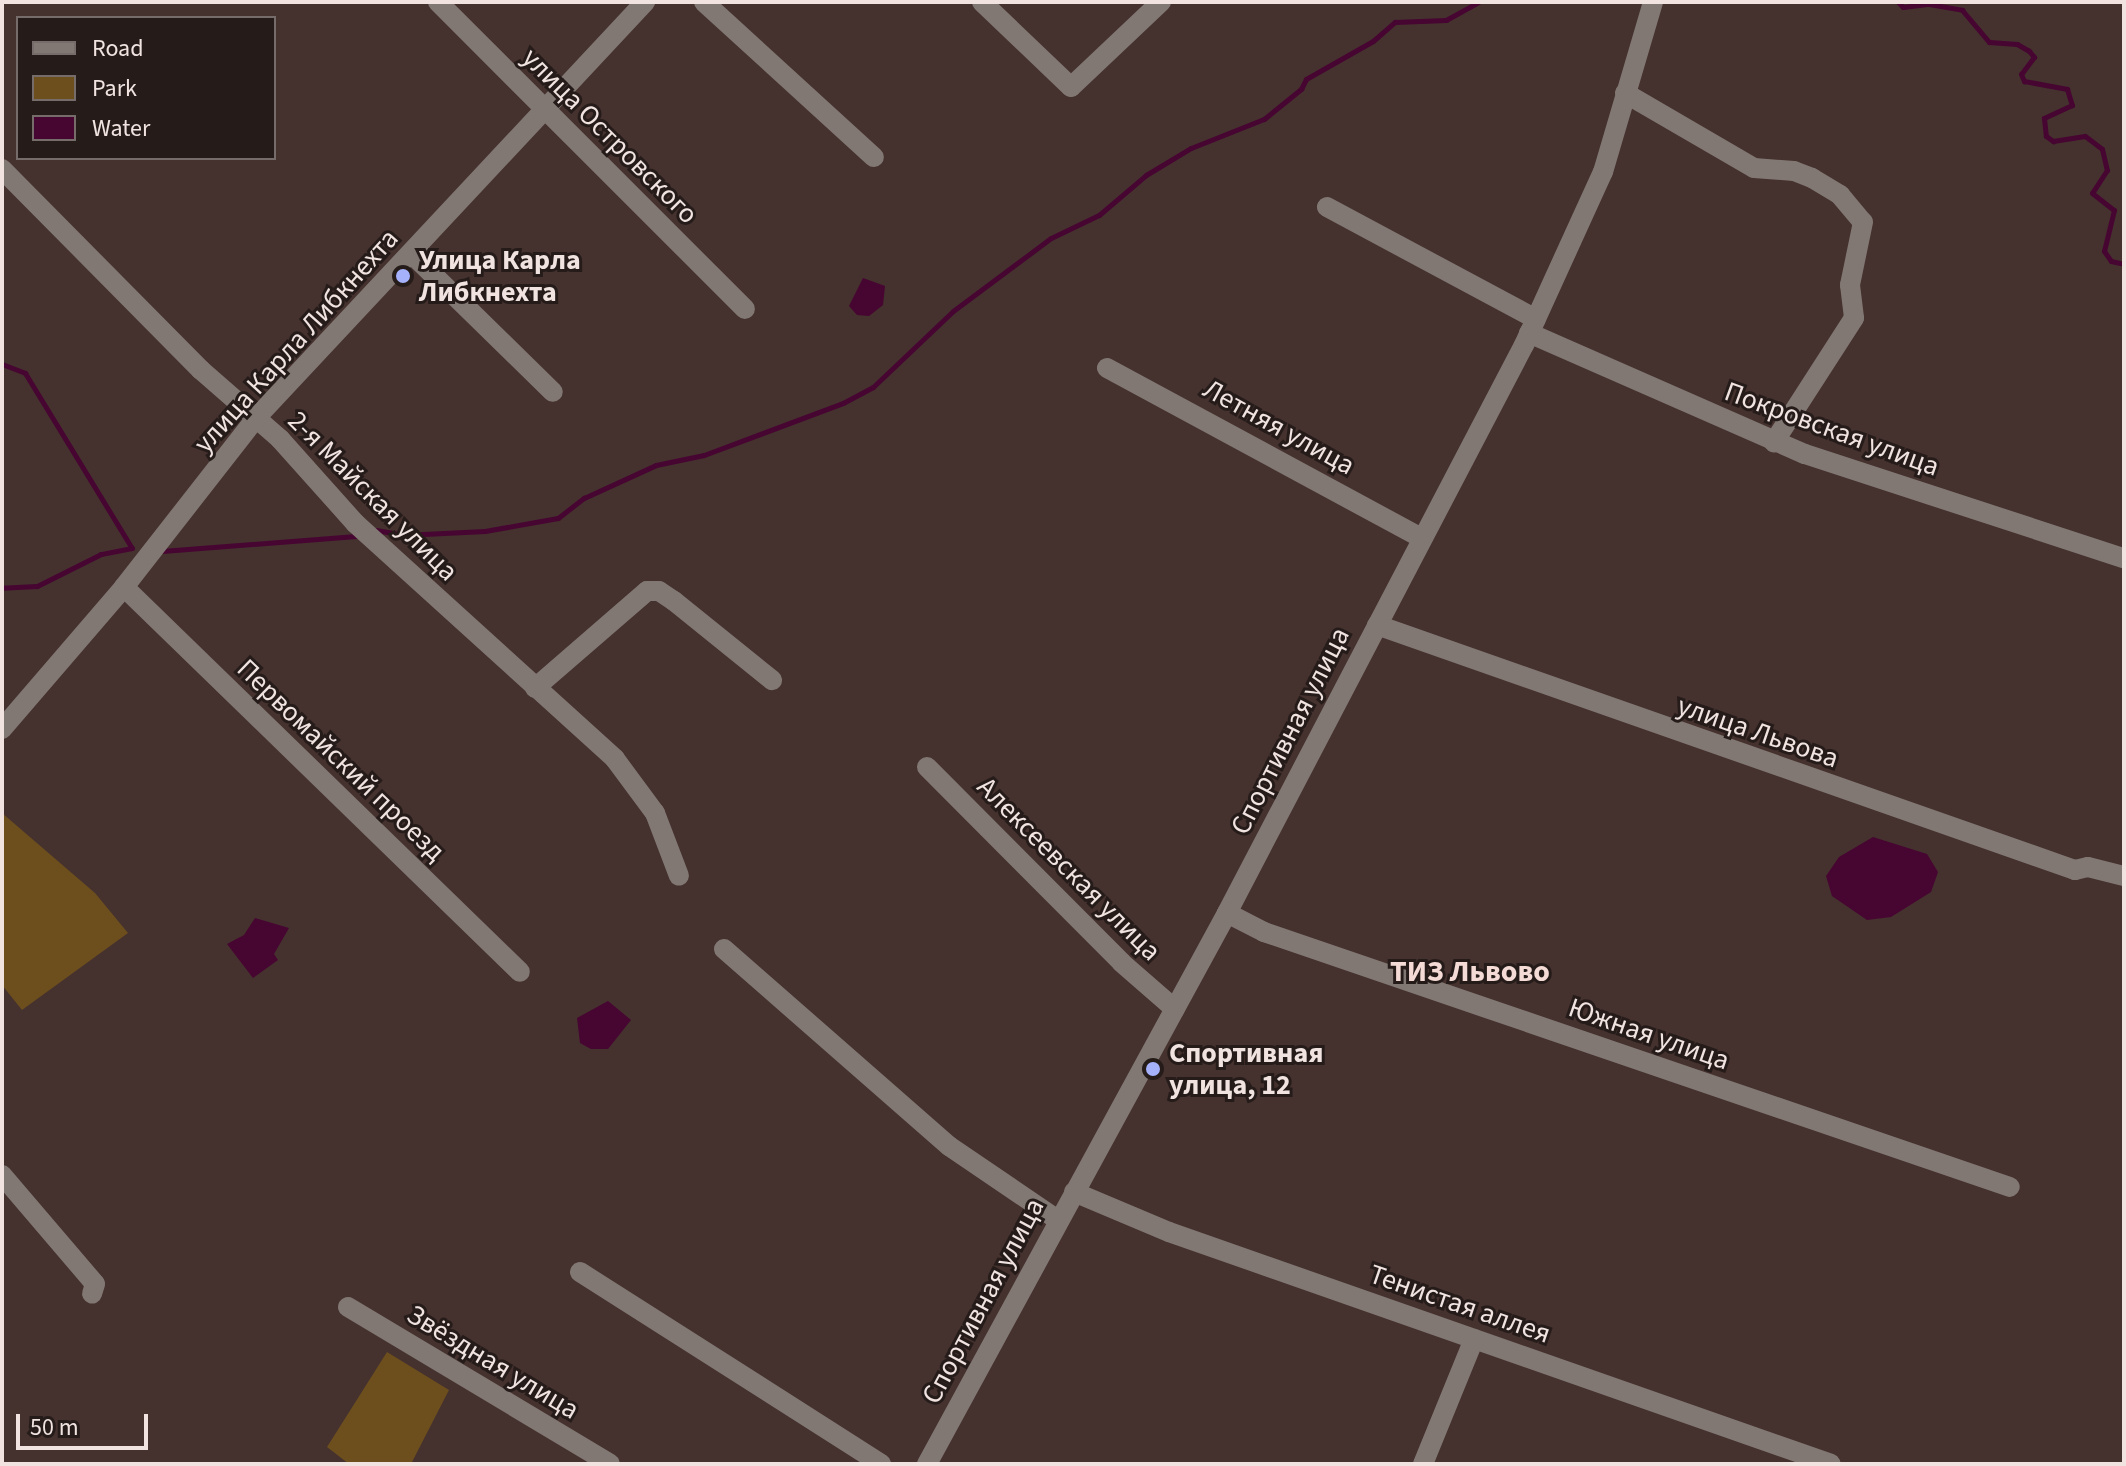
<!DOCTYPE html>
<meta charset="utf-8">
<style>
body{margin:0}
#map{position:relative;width:2126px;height:1466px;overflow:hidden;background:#45312e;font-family:"Source Sans 3",sans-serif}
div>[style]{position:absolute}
.green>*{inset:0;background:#6d4f1e}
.water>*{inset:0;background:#470532}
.stream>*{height:5px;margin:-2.5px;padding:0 2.5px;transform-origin:2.5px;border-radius:2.5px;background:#470532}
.minor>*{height:20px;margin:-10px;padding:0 10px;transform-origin:10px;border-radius:10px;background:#817873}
.dots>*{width:22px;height:22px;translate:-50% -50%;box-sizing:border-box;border:4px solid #251c1a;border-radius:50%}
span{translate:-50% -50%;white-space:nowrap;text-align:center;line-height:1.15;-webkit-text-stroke:6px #251c1a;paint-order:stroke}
.street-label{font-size:28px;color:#f0e3e0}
.poi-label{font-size:28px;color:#f0e3e0;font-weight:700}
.left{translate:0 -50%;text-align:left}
.neighbourhood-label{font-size:30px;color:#f5dbd6;font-weight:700}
.frame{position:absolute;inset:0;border:4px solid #f0e3e0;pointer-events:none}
.legend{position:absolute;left:16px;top:16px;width:260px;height:144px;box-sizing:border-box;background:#251c1a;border:2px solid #766c69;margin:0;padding:10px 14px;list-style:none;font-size:24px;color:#f0e3e0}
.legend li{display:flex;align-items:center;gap:16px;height:40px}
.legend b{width:40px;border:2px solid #766c69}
.scale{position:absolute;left:16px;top:1414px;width:132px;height:36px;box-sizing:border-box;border:4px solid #f0e3e0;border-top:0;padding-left:10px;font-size:24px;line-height:28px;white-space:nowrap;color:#f0e3e0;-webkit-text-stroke:6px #251c1a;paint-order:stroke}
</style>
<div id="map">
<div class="green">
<div style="clip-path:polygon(2px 813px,95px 893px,128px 933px,22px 1010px,2px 985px)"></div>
<div style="clip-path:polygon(387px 1352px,449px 1390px,411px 1464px,349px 1464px,327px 1447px)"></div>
</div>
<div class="water">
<div style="clip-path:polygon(863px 278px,885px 286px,883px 305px,869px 316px,857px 315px,849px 306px)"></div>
<div style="clip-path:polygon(1873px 837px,1927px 854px,1938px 872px,1931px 892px,1891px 917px,1867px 920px,1832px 896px,1826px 876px,1839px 857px)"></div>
<div style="clip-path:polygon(255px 918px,289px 928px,274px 954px,278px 960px,253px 978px,227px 944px,244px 935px)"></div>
<div style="clip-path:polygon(608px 1001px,631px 1020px,608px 1049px,591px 1049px,580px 1043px,577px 1018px)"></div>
</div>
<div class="stream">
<div style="left:1898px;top:2px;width:7px;rotate:45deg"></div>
<div style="left:1903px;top:7px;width:26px;rotate:-7deg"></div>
<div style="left:1929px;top:4px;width:34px;rotate:10deg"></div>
<div style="left:1962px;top:10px;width:42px;rotate:49.8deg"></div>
<div style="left:1989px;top:42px;width:28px;rotate:4deg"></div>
<div style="left:2017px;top:44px;width:14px;rotate:30deg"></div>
<div style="left:2029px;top:51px;width:8px;rotate:50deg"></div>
<div style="left:2034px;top:57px;width:21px;rotate:127deg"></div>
<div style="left:2021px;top:74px;width:8px;rotate:67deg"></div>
<div style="left:2024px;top:81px;width:44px;rotate:10.5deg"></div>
<div style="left:2067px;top:89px;width:17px;rotate:73deg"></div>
<div style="left:2072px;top:105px;width:31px;rotate:155deg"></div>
<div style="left:2044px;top:118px;width:18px;rotate:84deg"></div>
<div style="left:2046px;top:136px;width:9px;rotate:36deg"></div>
<div style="left:2053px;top:141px;width:32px;rotate:-9deg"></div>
<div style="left:2085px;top:136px;width:21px;rotate:37deg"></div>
<div style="left:2102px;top:149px;width:22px;rotate:77deg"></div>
<div style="left:2107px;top:170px;width:27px;rotate:123deg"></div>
<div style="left:2092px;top:193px;width:28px;rotate:38deg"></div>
<div style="left:2114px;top:210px;width:42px;rotate:103.7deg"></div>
<div style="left:2104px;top:251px;width:12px;rotate:55deg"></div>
<div style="left:2111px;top:261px;width:13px;rotate:13deg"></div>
<div style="left:2px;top:364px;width:25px;rotate:21deg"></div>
<div style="left:25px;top:373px;width:205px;rotate:58.6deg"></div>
<div style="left:132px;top:548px;width:32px;rotate:169deg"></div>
<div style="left:101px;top:554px;width:72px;rotate:153.4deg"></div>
<div style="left:37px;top:586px;width:35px;rotate:177deg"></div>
<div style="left:376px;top:530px;width:27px;rotate:10deg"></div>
<div style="left:403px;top:535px;width:82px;rotate:-2.8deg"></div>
<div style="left:485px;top:531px;width:74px;rotate:-10.1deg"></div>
<div style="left:558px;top:518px;width:33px;rotate:-38deg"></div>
<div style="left:584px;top:498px;width:79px;rotate:-24.6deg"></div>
<div style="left:656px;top:465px;width:49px;rotate:-11.8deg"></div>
<div style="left:704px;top:455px;width:148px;rotate:-20.5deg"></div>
<div style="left:843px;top:403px;width:34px;rotate:-28deg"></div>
<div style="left:873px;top:387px;width:110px;rotate:-43.5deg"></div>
<div style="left:953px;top:311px;width:122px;rotate:-36.7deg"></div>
<div style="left:1051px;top:238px;width:53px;rotate:-25.6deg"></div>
<div style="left:1099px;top:215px;width:62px;rotate:-40.4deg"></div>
<div style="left:1146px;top:175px;width:52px;rotate:-31deg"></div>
<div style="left:1191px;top:148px;width:79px;rotate:-21.7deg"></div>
<div style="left:1264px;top:119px;width:48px;rotate:-39deg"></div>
<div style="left:1301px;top:89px;width:11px;rotate:-63deg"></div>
<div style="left:1306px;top:79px;width:77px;rotate:-29.6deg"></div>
<div style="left:1373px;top:41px;width:29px;rotate:-41deg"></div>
<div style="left:1395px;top:22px;width:51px;rotate:-2.2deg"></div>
<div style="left:1446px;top:20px;width:37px;rotate:-29deg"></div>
<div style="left:162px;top:551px;width:198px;rotate:-4.4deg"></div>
</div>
<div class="minor">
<div style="left:438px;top:2px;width:434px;rotate:45deg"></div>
<div style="left:704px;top:2px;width:230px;rotate:42.4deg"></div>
<div style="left:982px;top:2px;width:123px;rotate:43.7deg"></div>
<div style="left:1071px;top:87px;width:124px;rotate:-43.4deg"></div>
<div style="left:1625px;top:93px;width:149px;rotate:30.2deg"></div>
<div style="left:1754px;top:168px;width:40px;rotate:4.3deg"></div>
<div style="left:1794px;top:171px;width:19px;rotate:21deg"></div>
<div style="left:1812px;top:178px;width:33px;rotate:31deg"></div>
<div style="left:1840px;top:195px;width:35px;rotate:50deg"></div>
<div style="left:1863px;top:222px;width:64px;rotate:101.7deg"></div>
<div style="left:1850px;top:285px;width:33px;rotate:83deg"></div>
<div style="left:1854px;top:318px;width:148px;rotate:122.8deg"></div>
<div style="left:2px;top:169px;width:283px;rotate:45.3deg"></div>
<div style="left:201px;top:370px;width:105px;rotate:41.1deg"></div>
<div style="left:280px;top:439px;width:113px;rotate:48.2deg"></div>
<div style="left:355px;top:523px;width:351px;rotate:42.2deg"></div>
<div style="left:615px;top:759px;width:67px;rotate:53.5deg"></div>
<div style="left:655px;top:813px;width:67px;rotate:69.1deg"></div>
<div style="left:1327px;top:207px;width:237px;rotate:28.2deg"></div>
<div style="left:412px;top:254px;width:197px;rotate:44.4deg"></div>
<div style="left:1529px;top:333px;width:301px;rotate:23.7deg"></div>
<div style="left:1805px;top:454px;width:336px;rotate:18.1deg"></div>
<div style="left:1107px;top:368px;width:358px;rotate:28.4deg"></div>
<div style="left:124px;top:587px;width:552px;rotate:44.19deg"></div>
<div style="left:1377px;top:625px;width:740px;rotate:19.34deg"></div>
<div style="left:2075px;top:870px;width:13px;rotate:-13deg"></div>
<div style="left:2088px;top:867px;width:37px;rotate:14deg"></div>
<div style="left:535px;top:688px;width:148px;rotate:-40.9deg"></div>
<div style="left:647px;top:591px;width:12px"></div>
<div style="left:659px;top:591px;width:18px;rotate:34deg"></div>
<div style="left:674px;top:601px;width:126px;rotate:38.9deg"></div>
<div style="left:2px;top:729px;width:187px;rotate:-49.3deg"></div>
<div style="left:124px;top:587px;width:214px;rotate:-52deg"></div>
<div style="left:256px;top:418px;width:570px;rotate:-46.92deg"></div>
<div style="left:927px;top:767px;width:276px;rotate:45.1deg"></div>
<div style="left:1122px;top:963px;width:70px;rotate:41deg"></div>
<div style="left:1227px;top:913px;width:42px;rotate:27.2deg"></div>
<div style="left:1264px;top:932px;width:788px;rotate:18.87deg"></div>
<div style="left:724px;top:949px;width:299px;rotate:41.2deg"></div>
<div style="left:949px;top:1146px;width:132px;rotate:34.2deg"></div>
<div style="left:2px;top:1175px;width:143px;rotate:49.5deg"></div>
<div style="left:95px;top:1284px;width:10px;rotate:107deg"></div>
<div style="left:1074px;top:1192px;width:103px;rotate:22.8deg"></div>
<div style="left:1169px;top:1232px;width:701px;rotate:19.31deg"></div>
<div style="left:580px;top:1272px;width:357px;rotate:32.5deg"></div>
<div style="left:348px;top:1307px;width:305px;rotate:30.9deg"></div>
<div style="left:927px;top:1464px;width:627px;rotate:-61.43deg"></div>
<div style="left:1227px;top:913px;width:641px;rotate:-62.4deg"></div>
<div style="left:1524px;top:345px;width:190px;rotate:-65.5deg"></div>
<div style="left:1603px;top:172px;width:177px;rotate:-73.6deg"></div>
<div style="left:1423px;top:1464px;width:135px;rotate:-67.8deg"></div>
</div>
<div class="dots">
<div style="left:403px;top:276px;background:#a6b1fc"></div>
<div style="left:1153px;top:1069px;background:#a6b1fc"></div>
</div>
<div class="street-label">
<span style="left:610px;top:136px;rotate:45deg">улица Островского</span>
<span style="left:296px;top:341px;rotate:-48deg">улица Карла Либкнехта</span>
<span style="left:1279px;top:427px;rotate:29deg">Летняя улица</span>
<span style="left:1832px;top:429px;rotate:20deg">Покровская улица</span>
<span style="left:373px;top:496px;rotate:45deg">2-я Майская улица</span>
<span style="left:1290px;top:731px;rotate:-63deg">Спортивная улица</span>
<span style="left:1758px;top:732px;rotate:19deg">улица Львова</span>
<span style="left:341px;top:760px;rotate:44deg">Первомайский проезд</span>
<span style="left:1069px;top:869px;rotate:45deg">Алексеевская улица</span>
<span style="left:1649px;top:1034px;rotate:19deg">Южная улица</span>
<span style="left:983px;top:1301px;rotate:-62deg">Спортивная улица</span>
<span style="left:1460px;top:1304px;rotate:19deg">Тенистая аллея</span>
<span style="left:493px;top:1362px;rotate:31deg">Звёздная улица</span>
</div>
<div class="poi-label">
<span class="left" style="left:419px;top:276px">Улица Карла<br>Либкнехта</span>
<span class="left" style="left:1169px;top:1069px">Спортивная<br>улица, 12</span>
</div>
<div class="neighbourhood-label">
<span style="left:1470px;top:972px">ТИЗ Львово</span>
</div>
<div class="frame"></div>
<ul class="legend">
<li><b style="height:10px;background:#817873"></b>Road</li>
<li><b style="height:22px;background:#6d4f1e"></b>Park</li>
<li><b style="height:22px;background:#470532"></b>Water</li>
</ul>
<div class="scale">50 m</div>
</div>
